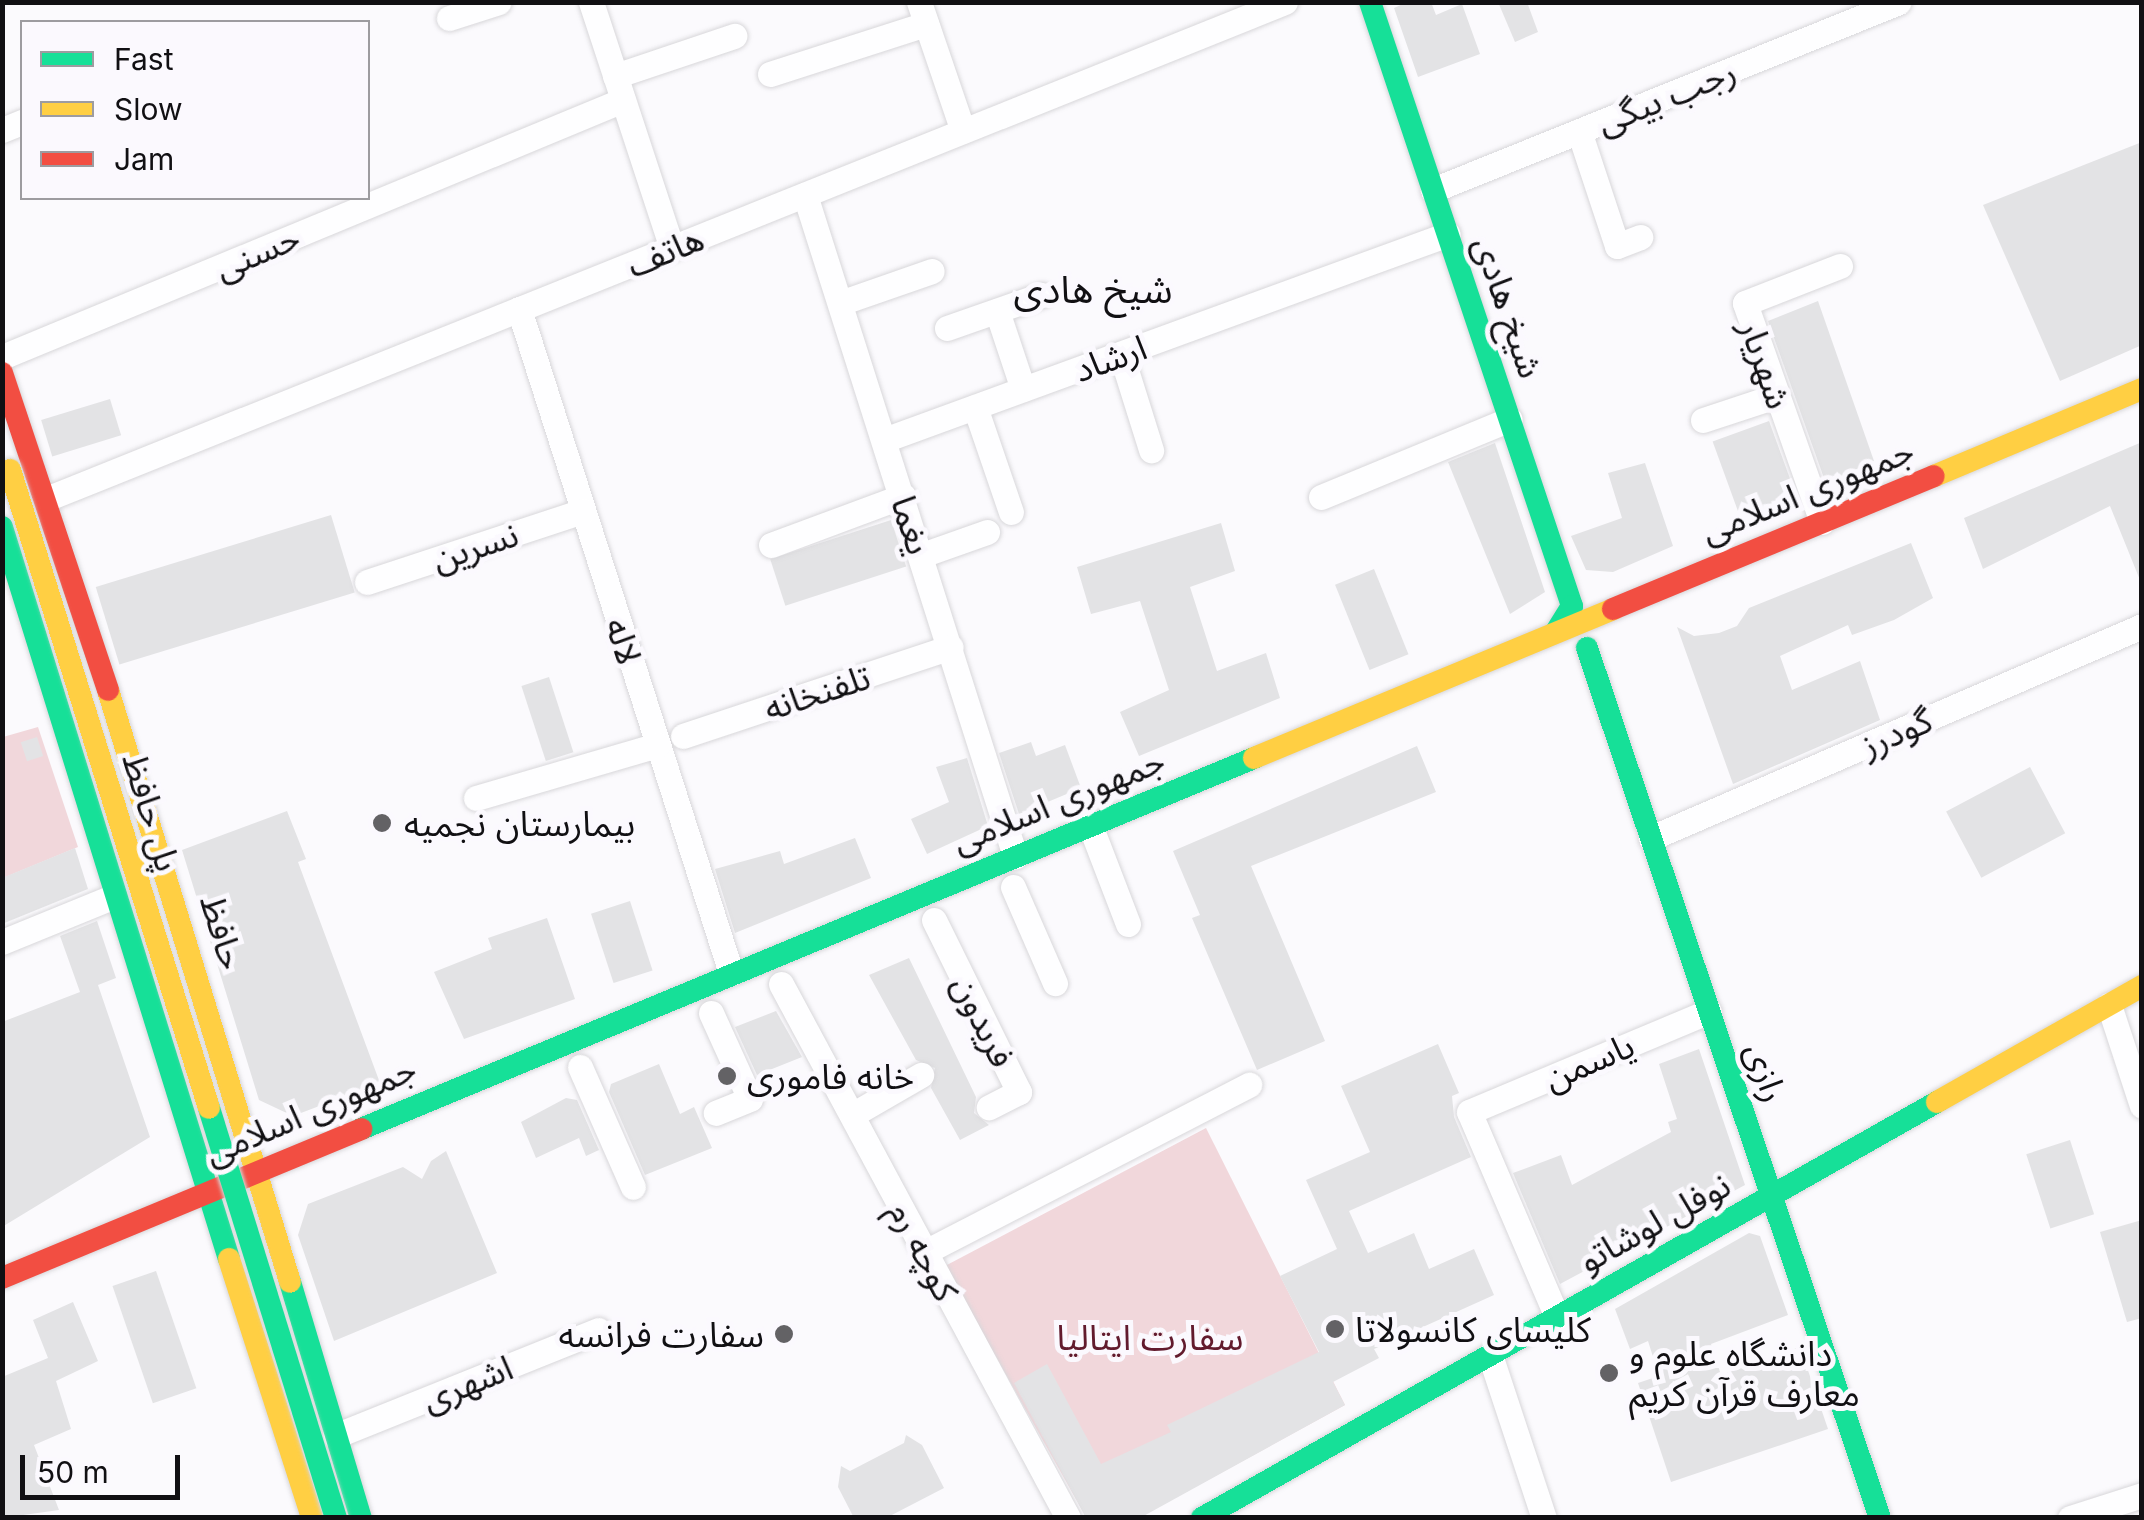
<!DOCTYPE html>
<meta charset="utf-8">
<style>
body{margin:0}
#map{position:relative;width:2144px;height:1520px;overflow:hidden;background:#fbfafd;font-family:Inter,"Noto Sans Arabic",sans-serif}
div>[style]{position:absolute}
.green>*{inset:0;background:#f1d7db}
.building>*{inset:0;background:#e3e3e5;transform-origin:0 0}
.roads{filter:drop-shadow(0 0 2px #d8d7da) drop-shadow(0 0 2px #d8d7da)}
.street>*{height:25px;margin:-12.5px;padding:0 12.5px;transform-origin:12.5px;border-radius:12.5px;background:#fefeff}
.fast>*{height:22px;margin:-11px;padding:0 11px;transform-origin:11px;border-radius:11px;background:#16e098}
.slow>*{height:22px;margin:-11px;padding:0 11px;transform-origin:11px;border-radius:11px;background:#ffcf43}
.jam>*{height:22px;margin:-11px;padding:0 11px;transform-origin:11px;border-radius:11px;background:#f24e42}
.bridges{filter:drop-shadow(0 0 2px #d7d7d8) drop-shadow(0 0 2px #d7d7d8)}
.fast-bridge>*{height:22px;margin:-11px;padding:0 11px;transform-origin:11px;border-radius:11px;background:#16e098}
.slow-bridge>*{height:22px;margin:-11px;padding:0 11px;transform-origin:11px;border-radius:11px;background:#ffcf43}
.dots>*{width:28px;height:28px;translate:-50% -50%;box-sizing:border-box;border:5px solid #fbf9fe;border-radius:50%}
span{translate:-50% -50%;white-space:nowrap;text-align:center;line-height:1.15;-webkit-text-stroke:10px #fbf9fe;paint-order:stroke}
.street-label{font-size:35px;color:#111013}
.poi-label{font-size:35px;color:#111013}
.left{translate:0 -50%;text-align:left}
.right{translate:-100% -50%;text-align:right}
.park-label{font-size:35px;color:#621b2d}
.neighbourhood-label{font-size:38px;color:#111013}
.frame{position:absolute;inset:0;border:5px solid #111013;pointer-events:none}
.legend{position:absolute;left:20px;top:20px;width:350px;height:180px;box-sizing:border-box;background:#fbf9fe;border:2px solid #9d9ca0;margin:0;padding:12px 18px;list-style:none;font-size:30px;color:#111013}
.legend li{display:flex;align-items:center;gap:20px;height:50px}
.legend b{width:50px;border:2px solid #9d9ca0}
.scale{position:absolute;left:20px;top:1455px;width:160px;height:45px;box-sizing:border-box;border:5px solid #111013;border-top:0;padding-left:12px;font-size:30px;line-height:35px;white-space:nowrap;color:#111013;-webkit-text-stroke:8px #fbf9fe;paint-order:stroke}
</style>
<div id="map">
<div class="green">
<div style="clip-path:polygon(38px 727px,78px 847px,3px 878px,3px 737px)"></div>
<div style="clip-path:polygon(1206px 1128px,1345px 1405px,1140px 1517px,1086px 1517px,945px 1266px)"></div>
</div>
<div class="building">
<div style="clip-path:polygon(1407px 2px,1431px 2px,1436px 15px,1462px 4px,1480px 54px,1418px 77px,1394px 8px)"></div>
<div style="clip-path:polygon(1498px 2px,1527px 2px,1538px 32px,1515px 42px)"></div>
<div style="clip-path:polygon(2142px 142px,2142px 345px,2060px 381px,1983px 205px)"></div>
<div style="clip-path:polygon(1818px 301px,1874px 461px,1831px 481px,1825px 481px,1768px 321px)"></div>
<div style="left:110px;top:399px;width:38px;height:72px;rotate:73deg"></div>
<div style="left:1769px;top:421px;width:81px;height:60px;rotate:70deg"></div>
<div style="clip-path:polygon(2142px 442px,2142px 585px,2110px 506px,1983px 569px,1964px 518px)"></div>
<div style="clip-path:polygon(1495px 443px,1545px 592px,1510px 614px,1448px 462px)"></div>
<div style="clip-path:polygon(1645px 463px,1673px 546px,1613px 572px,1586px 570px,1571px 536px,1622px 518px,1608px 473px)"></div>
<div style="left:331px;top:515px;width:81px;height:246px;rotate:73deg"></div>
<div style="left:891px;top:520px;width:49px;height:127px;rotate:72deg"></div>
<div style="clip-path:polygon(1221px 523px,1235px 571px,1190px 587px,1217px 671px,1266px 653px,1280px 698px,1139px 756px,1120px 712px,1169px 690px,1140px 601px,1091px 614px,1077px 567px)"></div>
<div style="clip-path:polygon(1911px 543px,1933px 598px,1894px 620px,1852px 635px,1848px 625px,1780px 656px,1792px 690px,1860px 661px,1880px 720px,1733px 784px,1677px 627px,1694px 636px,1719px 633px,1737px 626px,1749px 608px)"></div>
<div style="left:1374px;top:569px;width:92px;height:42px;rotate:68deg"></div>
<div style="left:549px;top:677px;width:79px;height:29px;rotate:72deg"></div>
<div style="left:37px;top:737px;width:20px;height:17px;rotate:72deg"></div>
<div style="clip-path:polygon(1031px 742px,1036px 756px,1065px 745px,1081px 788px,1019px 814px,999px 753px)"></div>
<div style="clip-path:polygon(1417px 746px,1436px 792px,1251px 866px,1325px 1041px,1257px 1070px,1192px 918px,1200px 915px,1173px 851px)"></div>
<div style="clip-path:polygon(967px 758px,988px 826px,927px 854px,911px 819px,949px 802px,936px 767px)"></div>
<div style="left:2030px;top:767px;width:75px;height:95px;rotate:62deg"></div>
<div style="clip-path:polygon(287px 811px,306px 859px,298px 862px,380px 1083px,293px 1116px,259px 1100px,182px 850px)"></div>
<div style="clip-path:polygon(855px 838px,871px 878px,735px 933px,715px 869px,780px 851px,784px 864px)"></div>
<div style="clip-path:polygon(75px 848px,88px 889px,2px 924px,2px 878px)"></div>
<div style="left:630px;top:901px;width:73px;height:41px;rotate:72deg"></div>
<div style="clip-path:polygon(547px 918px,575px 999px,464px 1039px,434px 972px,492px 949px,488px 938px)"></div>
<div style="clip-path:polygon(97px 921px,116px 978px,98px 985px,150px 1137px,2px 1227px,2px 1022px,80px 992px,60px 936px)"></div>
<div style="clip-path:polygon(909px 958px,976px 1097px,974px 1113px,989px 1125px,960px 1140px,931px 1088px,935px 1068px,916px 1060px,869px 975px)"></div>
<div style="clip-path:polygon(776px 1011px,802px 1057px,757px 1075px,735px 1027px)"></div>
<div style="clip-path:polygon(1438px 1044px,1459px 1093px,1452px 1096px,1454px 1117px,1471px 1157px,1349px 1211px,1368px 1253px,1414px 1233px,1429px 1269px,1474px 1249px,1494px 1295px,1374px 1349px,1379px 1358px,1333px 1382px,1345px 1405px,1140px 1518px,1086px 1518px,1014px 1383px,1047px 1364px,1101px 1464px,1171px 1432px,1167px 1425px,1319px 1352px,1280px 1276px,1337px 1249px,1306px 1180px,1370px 1152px,1341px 1086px)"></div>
<div style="clip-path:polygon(1699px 1049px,1745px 1185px,1560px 1284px,1513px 1173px,1561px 1155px,1572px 1185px,1671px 1132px,1668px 1122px,1677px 1119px,1659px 1064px)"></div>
<div style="clip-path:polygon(659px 1064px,680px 1114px,694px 1107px,712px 1148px,645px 1175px,609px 1092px,611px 1084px)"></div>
<div style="clip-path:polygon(566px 1098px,577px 1100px,599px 1150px,586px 1156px,579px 1138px,536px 1158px,521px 1122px)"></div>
<div style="left:2070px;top:1140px;width:78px;height:46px;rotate:72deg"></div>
<div style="clip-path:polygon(446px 1151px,497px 1273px,334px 1341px,298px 1235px,308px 1204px,403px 1167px,422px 1179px,431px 1161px)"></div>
<div style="clip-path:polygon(2142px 1220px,2142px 1318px,2127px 1322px,2100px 1232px)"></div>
<div style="clip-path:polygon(1749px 1233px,1760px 1236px,1788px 1315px,1711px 1344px,1721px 1375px,1800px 1347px,1828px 1429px,1671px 1482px,1638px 1383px,1659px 1376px,1648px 1341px,1630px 1349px,1615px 1309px)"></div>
<div style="left:156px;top:1271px;width:124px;height:46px;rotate:71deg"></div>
<div style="clip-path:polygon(73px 1302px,98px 1361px,56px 1381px,71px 1429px,34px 1445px,59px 1510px,2px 1518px,2px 1377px,48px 1358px,33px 1320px)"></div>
<div style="clip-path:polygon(906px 1435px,922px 1445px,944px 1488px,886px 1518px,854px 1518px,838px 1487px,841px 1466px,850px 1471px,904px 1443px)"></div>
</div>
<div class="roads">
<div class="street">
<div style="left:591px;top:2px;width:259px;rotate:71.8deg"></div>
<div style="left:919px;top:2px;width:136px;rotate:71.2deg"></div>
<div style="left:449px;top:18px;width:52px;rotate:-17.7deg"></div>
<div style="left:770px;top:74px;width:164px;rotate:-17.8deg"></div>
<div style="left:615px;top:76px;width:126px;rotate:-18.6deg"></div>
<div style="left:2px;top:130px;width:22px;rotate:-22deg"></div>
<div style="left:1579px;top:131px;width:121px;rotate:71.7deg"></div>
<div style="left:1617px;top:246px;width:25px;rotate:-21deg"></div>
<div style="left:1433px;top:190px;width:502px;rotate:-21.97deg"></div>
<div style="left:805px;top:195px;width:694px;rotate:72.37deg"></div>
<div style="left:840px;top:303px;width:97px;rotate:-19.2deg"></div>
<div style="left:519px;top:309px;width:697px;rotate:72.29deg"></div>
<div style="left:997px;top:311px;width:82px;rotate:71.6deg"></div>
<div style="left:947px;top:328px;width:100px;rotate:-19.3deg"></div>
<div style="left:1121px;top:354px;width:101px;rotate:72.6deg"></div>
<div style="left:2px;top:357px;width:672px;rotate:-22.48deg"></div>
<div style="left:975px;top:407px;width:111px;rotate:71.1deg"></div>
<div style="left:1703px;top:420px;width:77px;rotate:-18.2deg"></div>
<div style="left:884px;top:440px;width:600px;rotate:-20.06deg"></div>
<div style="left:1321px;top:497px;width:204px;rotate:-22.4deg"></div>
<div style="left:46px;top:499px;width:1335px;rotate:-21.86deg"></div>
<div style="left:1822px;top:522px;width:232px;rotate:-109.4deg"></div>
<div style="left:1745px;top:303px;width:102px;rotate:-21.3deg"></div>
<div style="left:771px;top:545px;width:141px;rotate:-20.4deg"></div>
<div style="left:922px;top:555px;width:69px;rotate:-19.5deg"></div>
<div style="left:367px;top:582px;width:227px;rotate:-18.2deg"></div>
<div style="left:683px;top:736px;width:282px;rotate:-18.4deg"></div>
<div style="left:476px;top:798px;width:189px;rotate:-16.3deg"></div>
<div style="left:1090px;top:825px;width:106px;rotate:69deg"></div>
<div style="left:1651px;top:838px;width:535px;rotate:-23.35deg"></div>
<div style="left:1013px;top:887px;width:105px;rotate:66.4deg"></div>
<div style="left:934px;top:920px;width:192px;rotate:63.7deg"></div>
<div style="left:1019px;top:1092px;width:34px;rotate:153deg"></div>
<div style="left:2px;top:942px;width:119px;rotate:-22.2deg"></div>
<div style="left:781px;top:984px;width:606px;rotate:61.74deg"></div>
<div style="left:2109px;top:1005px;width:106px;rotate:71.9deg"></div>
<div style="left:711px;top:1013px;width:94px;rotate:65.6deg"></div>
<div style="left:750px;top:1099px;width:37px;rotate:158deg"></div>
<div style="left:580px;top:1067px;width:131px;rotate:66.2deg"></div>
<div style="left:852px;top:1115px;width:80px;rotate:-30.1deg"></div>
<div style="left:925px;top:1252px;width:365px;rotate:-27.3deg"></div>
<div style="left:1557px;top:1317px;width:223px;rotate:-113.2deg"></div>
<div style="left:1469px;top:1112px;width:260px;rotate:-22.8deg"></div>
<div style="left:1490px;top:1355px;width:172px;rotate:71.7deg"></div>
<div style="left:335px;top:1436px;width:284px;rotate:-21.9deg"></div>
<div style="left:2070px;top:1518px;width:76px;rotate:-17.7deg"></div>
</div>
<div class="fast">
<div style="left:1370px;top:2px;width:637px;rotate:71.51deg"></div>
<div style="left:1572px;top:606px;width:31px;rotate:122deg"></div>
<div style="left:2px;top:527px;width:766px;rotate:72.77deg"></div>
<div style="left:1587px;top:648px;width:918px;rotate:71.39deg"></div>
<div style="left:361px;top:1129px;width:967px;rotate:-22.56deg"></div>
<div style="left:290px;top:1282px;width:246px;rotate:73.3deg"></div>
<div style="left:1202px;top:1518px;width:845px;rotate:-29.51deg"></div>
</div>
<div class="slow">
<div style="left:1934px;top:476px;width:225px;rotate:-22.7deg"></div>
<div style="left:108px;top:690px;width:619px;rotate:72.91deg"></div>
<div style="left:1254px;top:758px;width:389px;rotate:-22.5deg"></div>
<div style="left:1937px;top:1102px;width:236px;rotate:-29.5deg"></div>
<div style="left:229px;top:1259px;width:272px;rotate:72.2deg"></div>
</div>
<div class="jam">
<div style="left:2px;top:373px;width:334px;rotate:71.5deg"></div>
<div style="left:1613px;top:609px;width:347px;rotate:-22.5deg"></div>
<div style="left:2px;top:1278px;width:389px;rotate:-22.5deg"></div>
</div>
</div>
<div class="bridges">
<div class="fast-bridge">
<div style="left:209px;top:1108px;width:429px;rotate:72.8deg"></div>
</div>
<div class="slow-bridge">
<div style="left:10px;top:470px;width:668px;rotate:72.68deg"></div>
</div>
</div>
<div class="dots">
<div style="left:382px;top:823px;background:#636265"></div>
<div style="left:727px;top:1076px;background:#636265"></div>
<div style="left:1335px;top:1329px;background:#636265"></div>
<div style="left:784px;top:1334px;background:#636265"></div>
<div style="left:1609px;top:1373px;background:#636265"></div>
</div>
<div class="street-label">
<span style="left:1666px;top:96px;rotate:-22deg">رجب بیگی</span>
<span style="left:665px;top:251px;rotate:-22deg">هاتف</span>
<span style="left:257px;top:252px;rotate:-23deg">حسنی</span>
<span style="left:1509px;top:307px;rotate:71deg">شیخ هادی</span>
<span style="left:1110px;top:358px;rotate:-20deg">ارشاد</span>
<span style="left:1766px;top:364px;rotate:71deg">شهریار</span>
<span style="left:1807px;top:490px;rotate:-22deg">جمهوری اسلامی</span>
<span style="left:912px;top:525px;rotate:72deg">یغما</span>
<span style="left:475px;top:546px;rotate:-18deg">نسرین</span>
<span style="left:624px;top:641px;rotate:72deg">لاله</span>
<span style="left:817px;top:692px;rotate:-18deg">تلفنخانه</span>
<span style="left:1896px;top:732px;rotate:-23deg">گودرز</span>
<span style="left:1058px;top:800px;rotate:-22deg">جمهوری اسلامی</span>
<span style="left:152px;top:812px;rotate:73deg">پل حافظ</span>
<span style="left:223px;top:932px;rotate:73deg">حافظ</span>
<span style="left:984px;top:1021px;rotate:64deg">فریدون</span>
<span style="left:1589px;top:1061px;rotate:-23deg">یاسمن</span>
<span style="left:1767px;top:1072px;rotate:71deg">رازی</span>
<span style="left:310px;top:1110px;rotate:-23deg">جمهوری اسلامی</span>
<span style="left:1654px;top:1222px;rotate:-29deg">نوفل لوشاتو</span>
<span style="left:924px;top:1251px;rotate:62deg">کوچه رم</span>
<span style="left:467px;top:1383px;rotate:-22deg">اشهری</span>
</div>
<div class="poi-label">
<span class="left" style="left:404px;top:823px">بیمارستان نجمیه</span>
<span class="left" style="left:747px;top:1076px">خانه فاموری</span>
<span class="left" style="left:1355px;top:1329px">کلیسای کانسولاتا</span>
<span class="right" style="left:764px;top:1334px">سفارت فرانسه</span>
<span class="left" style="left:1629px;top:1373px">دانشگاه علوم و<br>معارف قرآن کریم</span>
</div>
<div class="park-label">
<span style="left:1150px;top:1337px">سفارت ایتالیا</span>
</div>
<div class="neighbourhood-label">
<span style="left:1093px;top:290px">شیخ هادی</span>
</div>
<div class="frame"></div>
<ul class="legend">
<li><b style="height:12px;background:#16e098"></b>Fast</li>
<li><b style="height:12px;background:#ffcf43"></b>Slow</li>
<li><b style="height:12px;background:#f24e42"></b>Jam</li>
</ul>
<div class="scale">50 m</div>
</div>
